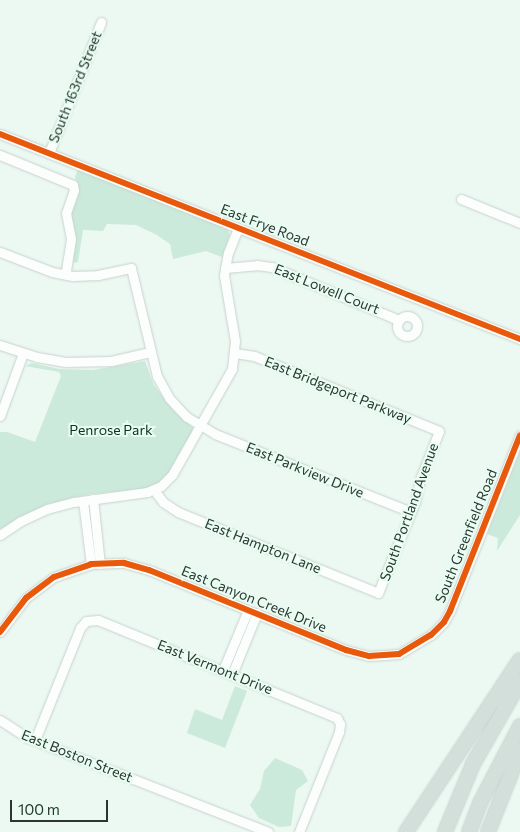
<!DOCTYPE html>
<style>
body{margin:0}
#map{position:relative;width:520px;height:832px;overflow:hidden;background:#ecf8f2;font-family:Commissioner,sans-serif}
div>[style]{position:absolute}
.green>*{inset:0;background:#cbeadb}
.roads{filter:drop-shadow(0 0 1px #c8d2cd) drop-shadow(0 0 1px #c8d2cd)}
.minor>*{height:9px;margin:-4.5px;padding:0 4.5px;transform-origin:4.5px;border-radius:4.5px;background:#fcfefd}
.minor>.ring{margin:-4.5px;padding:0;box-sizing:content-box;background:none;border:9px solid #fcfefd;border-radius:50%}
.highway>*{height:14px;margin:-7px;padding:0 7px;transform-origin:7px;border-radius:7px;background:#d3dfda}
.cycleway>*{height:6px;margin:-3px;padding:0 3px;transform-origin:3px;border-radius:3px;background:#e8590c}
span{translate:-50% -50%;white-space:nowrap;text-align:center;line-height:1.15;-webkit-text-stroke:4px #e7fdf2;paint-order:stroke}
.street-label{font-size:14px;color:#2d3531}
.park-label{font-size:14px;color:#0f3024}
.scale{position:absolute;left:10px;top:800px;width:98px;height:22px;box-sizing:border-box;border:2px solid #2d3531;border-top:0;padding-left:6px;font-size:15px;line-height:18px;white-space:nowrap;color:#2d3531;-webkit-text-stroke:4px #e7fdf2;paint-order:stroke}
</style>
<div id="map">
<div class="green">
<div style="clip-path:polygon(78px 169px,226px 226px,230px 235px,222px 257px,206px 251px,173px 259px,170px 244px,157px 235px,136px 225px,107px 224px,103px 231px,83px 230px,78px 262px,72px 263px,74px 234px,70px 216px,79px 192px,75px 177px)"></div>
<div style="clip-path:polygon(145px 361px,154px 385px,173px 410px,193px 428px,192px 434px,172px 468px,157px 488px,91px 494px,48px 504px,0 529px,0 432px,7px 432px,35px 442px,61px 376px,59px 372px,25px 366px,32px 363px,59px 369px,93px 370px)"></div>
<div style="clip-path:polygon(520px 451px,520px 515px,497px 551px,498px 538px,487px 534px)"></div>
<div style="clip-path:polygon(235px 686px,247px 691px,225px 748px,187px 733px,195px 709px,222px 720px)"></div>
<div style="clip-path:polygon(275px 758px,302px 770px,308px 781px,296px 790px,291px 826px,279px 827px,259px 818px,250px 805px,260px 789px,264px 771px)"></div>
</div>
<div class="roads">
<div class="minor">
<div style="left:0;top:134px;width:559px;rotate:21.52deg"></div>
<div style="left:49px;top:153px;width:141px;rotate:-68.3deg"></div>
<div style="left:0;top:155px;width:79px;rotate:22.3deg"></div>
<div style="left:73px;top:185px;width:5px;rotate:79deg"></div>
<div style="left:74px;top:190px;width:24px;rotate:109deg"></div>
<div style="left:66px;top:213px;width:26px;rotate:79deg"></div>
<div style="left:71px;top:239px;width:36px;rotate:99deg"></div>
<div style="left:461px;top:199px;width:64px;rotate:22.1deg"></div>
<div style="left:0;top:252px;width:56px;rotate:21deg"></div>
<div style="left:52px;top:272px;width:21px;rotate:11deg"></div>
<div style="left:73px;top:276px;width:25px;rotate:-2deg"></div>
<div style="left:98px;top:275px;width:34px;rotate:-12deg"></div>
<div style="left:131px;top:268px;width:111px;rotate:76.5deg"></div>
<div style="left:157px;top:376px;width:25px;rotate:61deg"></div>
<div style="left:169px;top:398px;width:26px;rotate:47deg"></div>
<div style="left:187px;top:417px;width:33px;rotate:31deg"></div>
<div style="left:215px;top:434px;width:211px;rotate:21.7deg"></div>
<div style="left:225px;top:268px;width:32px;rotate:-5deg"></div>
<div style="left:257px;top:265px;width:15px;rotate:8deg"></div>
<div style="left:272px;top:267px;width:138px;rotate:22.7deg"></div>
<div class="ring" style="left:397px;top:316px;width:11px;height:11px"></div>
<div style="left:0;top:345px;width:39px;rotate:18deg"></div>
<div style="left:37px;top:357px;width:29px;rotate:10deg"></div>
<div style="left:66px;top:362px;width:45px;rotate:-1.3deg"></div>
<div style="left:111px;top:361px;width:40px;rotate:-13deg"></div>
<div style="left:0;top:416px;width:67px;rotate:-69.9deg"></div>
<div style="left:154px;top:490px;width:15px;rotate:53deg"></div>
<div style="left:163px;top:502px;width:18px;rotate:34deg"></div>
<div style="left:178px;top:512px;width:216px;rotate:22deg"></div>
<div style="left:378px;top:593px;width:98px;rotate:-67.9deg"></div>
<div style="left:415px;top:502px;width:26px;rotate:-77deg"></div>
<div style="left:421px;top:477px;width:49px;rotate:-68.6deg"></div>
<div style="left:439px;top:431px;width:200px;rotate:-157.9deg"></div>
<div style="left:254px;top:356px;width:19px;rotate:-171deg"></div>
<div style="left:93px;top:499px;width:65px;rotate:83.9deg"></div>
<div style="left:83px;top:501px;width:64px;rotate:82.8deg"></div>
<div style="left:0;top:535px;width:25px;rotate:-34deg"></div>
<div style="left:21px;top:521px;width:29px;rotate:-25deg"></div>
<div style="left:47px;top:509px;width:28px;rotate:-15deg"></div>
<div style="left:74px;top:502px;width:74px;rotate:-7.8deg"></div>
<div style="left:147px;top:492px;width:15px;rotate:-23deg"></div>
<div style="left:161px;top:486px;width:16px;rotate:-45deg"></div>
<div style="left:172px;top:475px;width:122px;rotate:-60.5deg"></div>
<div style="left:232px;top:369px;width:28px;rotate:-84deg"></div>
<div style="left:235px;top:341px;width:67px;rotate:-99.5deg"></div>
<div style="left:224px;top:275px;width:22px;rotate:-80deg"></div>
<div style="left:228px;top:253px;width:27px;rotate:-68deg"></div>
<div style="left:0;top:632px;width:43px;rotate:-52.6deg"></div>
<div style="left:26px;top:598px;width:35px;rotate:-37deg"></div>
<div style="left:54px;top:577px;width:39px;rotate:-19deg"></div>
<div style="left:91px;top:564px;width:33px;rotate:-2deg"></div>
<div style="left:124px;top:563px;width:26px;rotate:16deg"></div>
<div style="left:149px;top:570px;width:213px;rotate:22.1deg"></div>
<div style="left:346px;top:650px;width:24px;rotate:15deg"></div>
<div style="left:369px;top:656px;width:30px;rotate:-4deg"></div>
<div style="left:399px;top:654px;width:37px;rotate:-31deg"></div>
<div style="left:431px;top:635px;width:18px;rotate:-45deg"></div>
<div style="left:444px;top:622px;width:13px;rotate:-61deg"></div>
<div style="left:450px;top:611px;width:189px;rotate:-68.3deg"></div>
<div style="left:223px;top:670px;width:65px;rotate:-67.4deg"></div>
<div style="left:232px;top:674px;width:66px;rotate:-67.7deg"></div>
<div style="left:0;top:720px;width:31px;rotate:33deg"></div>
<div style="left:26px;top:737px;width:260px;rotate:21.4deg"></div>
<div style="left:35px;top:740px;width:121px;rotate:-68.1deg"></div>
<div style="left:80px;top:628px;width:9px;rotate:-49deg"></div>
<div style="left:86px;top:621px;width:12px;rotate:-5deg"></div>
<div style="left:98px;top:620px;width:258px;rotate:22.3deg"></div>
<div style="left:337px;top:718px;width:7px;rotate:63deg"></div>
<div style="left:340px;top:724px;width:8px;rotate:97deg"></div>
<div style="left:339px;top:732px;width:108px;rotate:111.8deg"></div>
</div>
<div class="highway">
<div style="left:406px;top:832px;width:206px;rotate:-56.5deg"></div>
<div style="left:445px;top:832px;width:74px;rotate:-67.6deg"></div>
<div style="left:473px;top:764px;width:95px;rotate:-60.2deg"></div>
<div style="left:469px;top:832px;width:31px;rotate:-69deg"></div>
<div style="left:480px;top:803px;width:87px;rotate:-62.5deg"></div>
<div style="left:488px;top:832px;width:87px;rotate:-68.4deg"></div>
</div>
</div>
<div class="cycleway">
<div style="left:0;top:134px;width:559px;rotate:21.52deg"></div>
<div style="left:0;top:632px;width:43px;rotate:-52.6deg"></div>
<div style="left:26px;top:598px;width:35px;rotate:-37deg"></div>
<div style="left:54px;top:577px;width:39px;rotate:-19deg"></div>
<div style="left:91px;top:564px;width:33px;rotate:-2deg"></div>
<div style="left:124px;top:563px;width:26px;rotate:16deg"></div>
<div style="left:149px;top:570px;width:213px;rotate:22.1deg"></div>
<div style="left:346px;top:650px;width:24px;rotate:15deg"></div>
<div style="left:369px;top:656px;width:30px;rotate:-4deg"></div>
<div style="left:399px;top:654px;width:37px;rotate:-31deg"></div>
<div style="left:431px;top:635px;width:18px;rotate:-45deg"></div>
<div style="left:444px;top:622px;width:13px;rotate:-61deg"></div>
<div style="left:450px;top:611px;width:189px;rotate:-68.3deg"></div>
</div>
<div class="street-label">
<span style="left:75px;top:87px;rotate:-68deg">South 163rd Street</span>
<span style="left:265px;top:225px;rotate:21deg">East Frye Road</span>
<span style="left:327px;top:289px;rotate:22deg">East Lowell Court</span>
<span style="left:338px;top:390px;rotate:22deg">East Bridgeport Parkway</span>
<span style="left:305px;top:470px;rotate:22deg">East Parkview Drive</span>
<span style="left:409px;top:512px;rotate:-70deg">South Portland Avenue</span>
<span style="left:466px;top:536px;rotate:-68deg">South Greenfield Road</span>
<span style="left:263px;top:546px;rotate:22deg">East Hampton Lane</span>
<span style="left:254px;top:599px;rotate:22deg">East Canyon Creek Drive</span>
<span style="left:215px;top:667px;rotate:22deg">East Vermont Drive</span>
<span style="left:77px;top:756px;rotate:22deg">East Boston Street</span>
</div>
<div class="park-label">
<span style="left:111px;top:430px">Penrose Park</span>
</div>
<div class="scale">100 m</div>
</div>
